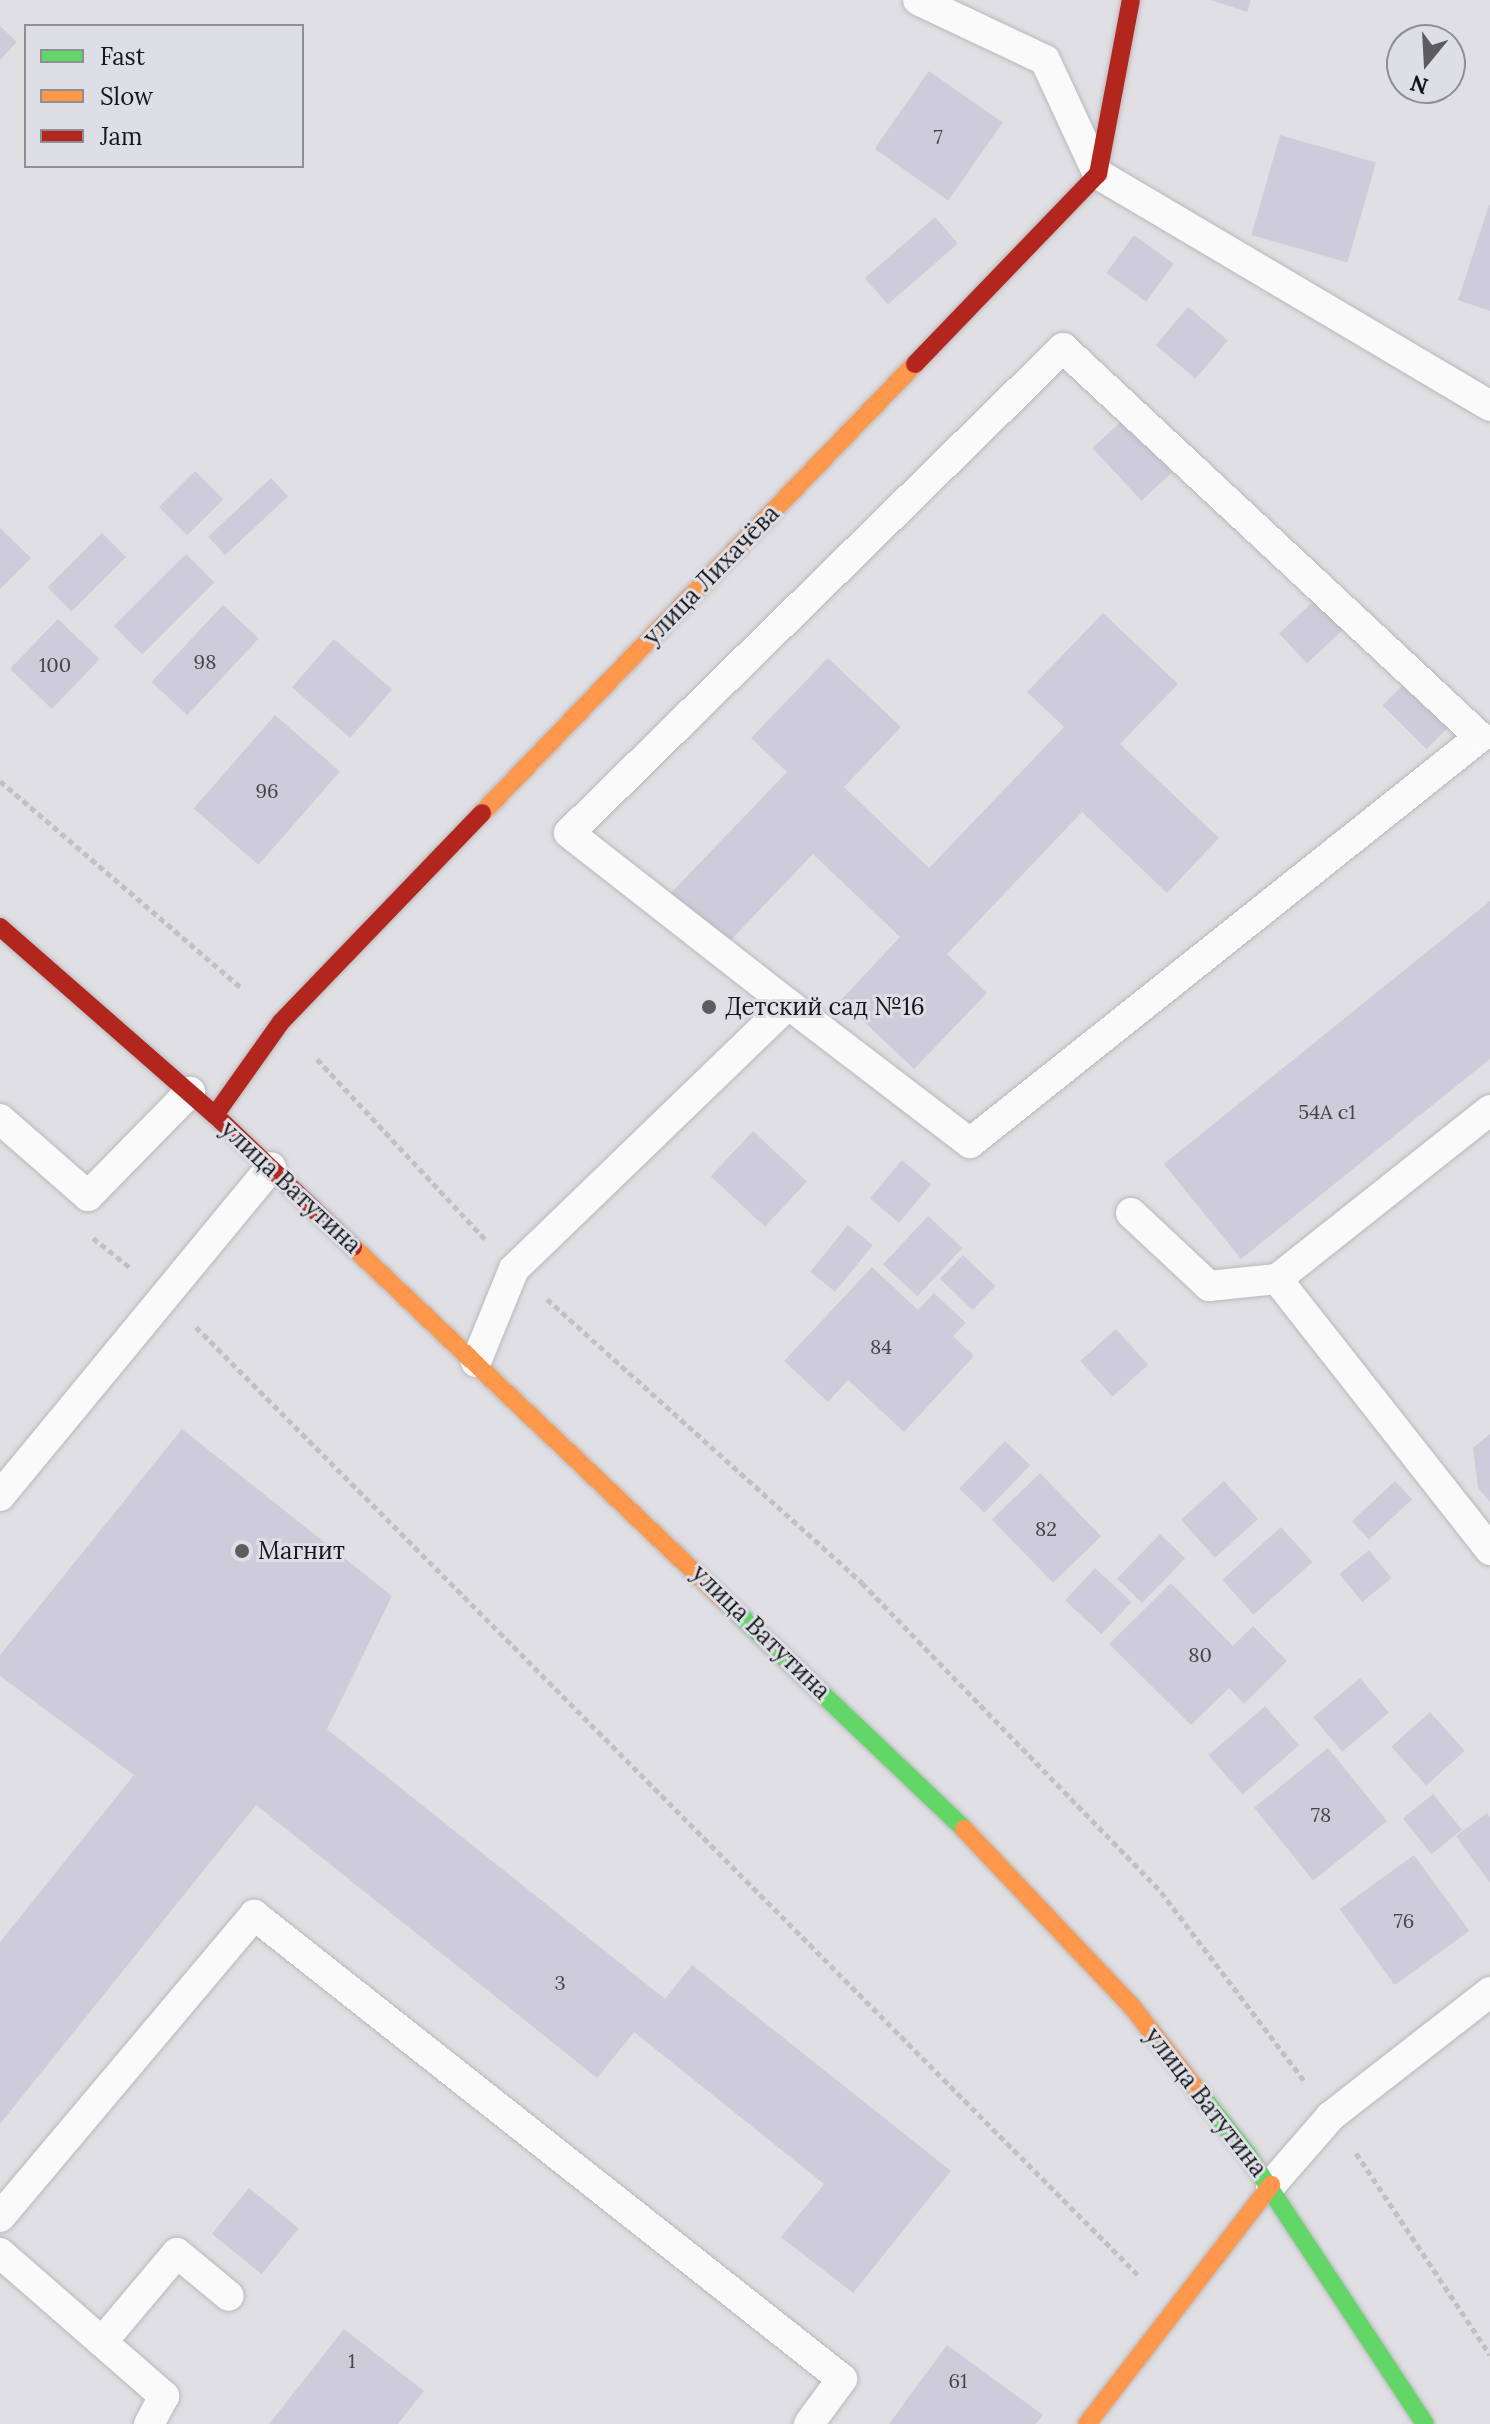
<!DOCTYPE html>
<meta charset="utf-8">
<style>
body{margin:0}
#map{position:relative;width:1490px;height:2424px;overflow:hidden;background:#e0e0e4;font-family:Lora,serif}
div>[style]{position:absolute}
.building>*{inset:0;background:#ceccda;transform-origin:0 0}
.path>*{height:5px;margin-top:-2.5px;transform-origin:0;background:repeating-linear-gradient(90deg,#c1c1c2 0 6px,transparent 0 10px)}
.roads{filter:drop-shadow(0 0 2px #b8b8bb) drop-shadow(0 0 2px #b8b8bb)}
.lane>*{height:30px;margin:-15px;padding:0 15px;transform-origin:15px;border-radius:15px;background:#fafafb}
.fast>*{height:18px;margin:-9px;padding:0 9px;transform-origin:9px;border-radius:9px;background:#63d668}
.slow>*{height:18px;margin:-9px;padding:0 9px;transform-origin:9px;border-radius:9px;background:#ff974d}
.jam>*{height:18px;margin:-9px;padding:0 9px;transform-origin:9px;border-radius:9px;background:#b3261e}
.dots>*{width:22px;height:22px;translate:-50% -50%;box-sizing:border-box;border:4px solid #dedfe6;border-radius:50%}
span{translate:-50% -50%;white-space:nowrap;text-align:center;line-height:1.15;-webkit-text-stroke:6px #dedfe6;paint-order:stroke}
.number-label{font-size:20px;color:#46454a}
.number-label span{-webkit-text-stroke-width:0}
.street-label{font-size:24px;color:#171719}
.poi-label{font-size:24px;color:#171719}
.left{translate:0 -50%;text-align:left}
.legend{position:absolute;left:24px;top:24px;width:280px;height:144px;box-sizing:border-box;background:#dedfe6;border:2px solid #8e8f94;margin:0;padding:10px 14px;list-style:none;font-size:24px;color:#171719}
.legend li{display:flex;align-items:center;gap:16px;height:40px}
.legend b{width:40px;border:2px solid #8e8f94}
.north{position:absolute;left:1386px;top:24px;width:80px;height:80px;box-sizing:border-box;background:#dedfe6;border:2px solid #8e8f94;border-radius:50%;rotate:198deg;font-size:22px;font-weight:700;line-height:32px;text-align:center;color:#171719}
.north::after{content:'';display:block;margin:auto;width:28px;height:36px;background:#5d5d60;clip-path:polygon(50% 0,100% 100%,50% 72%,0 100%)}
</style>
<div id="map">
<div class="building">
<div style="clip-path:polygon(1211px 0,1251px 0,1247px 12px)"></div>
<div style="clip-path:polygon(0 26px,17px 42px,0 60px)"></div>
<div style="left:929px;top:71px;width:90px;height:95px;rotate:35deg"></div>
<div style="left:1280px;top:135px;width:100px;height:104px;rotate:16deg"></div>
<div style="clip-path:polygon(1489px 205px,1490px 205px,1490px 311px,1458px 300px)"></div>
<div style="left:935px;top:217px;width:35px;height:93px;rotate:49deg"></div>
<div style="left:1134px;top:235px;width:49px;height:47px;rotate:36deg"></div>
<div style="left:1188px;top:307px;width:52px;height:50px;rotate:40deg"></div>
<div style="left:1129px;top:414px;width:72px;height:50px;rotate:47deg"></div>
<div style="left:195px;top:471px;width:40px;height:51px;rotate:45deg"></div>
<div style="left:271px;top:478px;width:25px;height:86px;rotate:47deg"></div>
<div style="clip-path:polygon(0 528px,31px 558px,0 589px)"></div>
<div style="left:102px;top:533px;width:34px;height:77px;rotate:45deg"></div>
<div style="left:186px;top:554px;width:40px;height:102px;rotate:45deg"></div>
<div style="left:1317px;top:598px;width:41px;height:52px;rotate:47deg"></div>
<div style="left:223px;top:605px;width:49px;height:105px;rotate:43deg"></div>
<div style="clip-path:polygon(1103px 613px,1178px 684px,1120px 744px,1219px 838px,1167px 893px,1082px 812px,947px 954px,987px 993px,914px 1069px,841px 1000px,900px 937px,813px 854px,725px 946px,670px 894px,787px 772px,751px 738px,828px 658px,901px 727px,844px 787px,929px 868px,1064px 727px,1027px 692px)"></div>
<div style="left:58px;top:619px;width:58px;height:69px;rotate:44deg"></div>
<div style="left:334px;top:639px;width:77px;height:64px;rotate:41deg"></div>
<div style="left:1406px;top:682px;width:62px;height:33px;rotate:45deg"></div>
<div style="left:275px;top:715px;width:86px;height:124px;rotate:41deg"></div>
<div style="clip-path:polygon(1490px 901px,1490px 1059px,1241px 1259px,1164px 1164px)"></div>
<div style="left:753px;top:1131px;width:74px;height:62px;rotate:43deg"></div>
<div style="left:902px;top:1160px;width:38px;height:50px;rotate:40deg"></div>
<div style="left:928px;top:1216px;width:47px;height:66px;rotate:43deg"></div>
<div style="left:848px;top:1225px;width:32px;height:60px;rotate:39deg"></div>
<div style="left:963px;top:1255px;width:45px;height:33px;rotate:44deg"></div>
<div style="clip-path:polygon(872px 1267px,918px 1310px,934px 1293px,966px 1323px,953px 1336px,974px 1356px,904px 1432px,848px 1380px,828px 1402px,784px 1361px)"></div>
<div style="left:1116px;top:1329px;width:48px;height:48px;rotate:48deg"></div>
<div style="clip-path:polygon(182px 1429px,392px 1596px,327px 1729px,665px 1999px,692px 1965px,951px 2171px,853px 2293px,781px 2237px,824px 2184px,634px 2032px,597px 2078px,256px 1805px,0 2124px,0 1942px,134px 1775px,0 1676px,0 1655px)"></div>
<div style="clip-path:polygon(1490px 1434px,1490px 1502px,1478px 1488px,1473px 1448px)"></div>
<div style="left:1005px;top:1441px;width:35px;height:66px;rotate:44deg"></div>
<div style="left:1040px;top:1473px;width:88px;height:67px;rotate:46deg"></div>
<div style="left:1224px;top:1481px;width:51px;height:58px;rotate:48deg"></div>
<div style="left:1395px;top:1481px;width:25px;height:59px;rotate:47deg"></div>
<div style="left:1281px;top:1527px;width:47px;height:79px;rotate:48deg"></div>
<div style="left:1160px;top:1534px;width:35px;height:62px;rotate:44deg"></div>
<div style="left:1369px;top:1550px;width:36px;height:38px;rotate:51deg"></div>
<div style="left:1095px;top:1568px;width:50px;height:44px;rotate:43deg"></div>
<div style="clip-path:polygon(1171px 1583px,1233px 1646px,1253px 1626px,1287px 1661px,1244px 1704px,1229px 1688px,1191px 1725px,1109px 1644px)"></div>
<div style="left:1360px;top:1678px;width:45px;height:61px;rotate:50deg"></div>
<div style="left:1265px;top:1706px;width:52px;height:75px;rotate:49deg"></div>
<div style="left:1430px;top:1712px;width:52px;height:52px;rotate:48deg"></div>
<div style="left:1328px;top:1748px;width:94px;height:95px;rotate:51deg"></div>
<div style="left:1433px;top:1794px;width:46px;height:39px;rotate:51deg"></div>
<div style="clip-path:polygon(1487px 1813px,1490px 1817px,1490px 1883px,1456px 1836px)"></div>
<div style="left:1414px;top:1855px;width:94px;height:92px;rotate:54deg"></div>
<div style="left:249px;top:2188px;width:64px;height:59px;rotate:39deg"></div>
<div style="clip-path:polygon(344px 2329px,424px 2391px,398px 2424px,269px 2424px)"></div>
<div style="clip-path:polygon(947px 2345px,1043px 2415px,1036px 2424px,889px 2424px)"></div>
</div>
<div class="path">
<div style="left:0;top:781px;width:320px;rotate:40.6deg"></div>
<div style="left:317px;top:1059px;width:246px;rotate:47deg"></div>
<div style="left:93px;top:1238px;width:50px;rotate:38.5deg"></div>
<div style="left:547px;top:1299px;width:424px;rotate:42deg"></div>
<div style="left:862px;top:1583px;width:430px;rotate:45.9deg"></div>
<div style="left:1161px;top:1892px;width:240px;rotate:52.8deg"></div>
<div style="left:196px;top:1327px;width:1338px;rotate:45.18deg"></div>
<div style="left:1356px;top:2153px;width:242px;rotate:56.4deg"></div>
</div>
<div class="roads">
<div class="lane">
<div style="left:918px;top:0;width:140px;rotate:25.3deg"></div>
<div style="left:1045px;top:60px;width:126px;rotate:65.1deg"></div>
<div style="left:1098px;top:174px;width:456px;rotate:30.6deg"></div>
<div style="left:0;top:1119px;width:117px;rotate:41.2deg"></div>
<div style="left:88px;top:1196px;width:146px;rotate:-45.6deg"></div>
<div style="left:1131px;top:1213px;width:107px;rotate:43.1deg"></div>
<div style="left:1209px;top:1286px;width:68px;rotate:-5.9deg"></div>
<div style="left:1277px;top:1279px;width:272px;rotate:-38.4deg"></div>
<div style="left:1277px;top:1279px;width:345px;rotate:51.8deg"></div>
<div style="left:476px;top:1362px;width:100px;rotate:-67.8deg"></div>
<div style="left:514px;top:1269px;width:381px;rotate:-44deg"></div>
<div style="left:788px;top:1004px;width:229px;rotate:37.4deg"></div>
<div style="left:970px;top:1143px;width:652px;rotate:-38.52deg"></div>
<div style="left:1480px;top:737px;width:570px;rotate:-136.99deg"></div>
<div style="left:1063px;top:348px;width:692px;rotate:135.53deg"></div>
<div style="left:569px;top:833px;width:278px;rotate:38deg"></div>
<div style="left:0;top:1496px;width:426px;rotate:-50.5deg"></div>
<div style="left:1271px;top:2185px;width:91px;rotate:-49deg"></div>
<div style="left:1331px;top:2116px;width:202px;rotate:-37.9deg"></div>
<div style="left:0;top:2217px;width:395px;rotate:-49.9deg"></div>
<div style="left:254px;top:1915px;width:749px;rotate:38.28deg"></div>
<div style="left:842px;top:2379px;width:56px;rotate:126.3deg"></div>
<div style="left:0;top:2253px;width:218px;rotate:41.1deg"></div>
<div style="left:164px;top:2396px;width:32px;rotate:118deg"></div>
<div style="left:102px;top:2342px;width:116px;rotate:-49.9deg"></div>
<div style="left:177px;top:2253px;width:67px;rotate:39.6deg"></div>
</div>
<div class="fast">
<div style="left:727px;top:1603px;width:327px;rotate:43.6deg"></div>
<div style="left:1193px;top:2085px;width:88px;rotate:52deg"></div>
<div style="left:1247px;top:2154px;width:323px;rotate:56.6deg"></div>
</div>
<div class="slow">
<div style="left:482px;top:813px;width:624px;rotate:-46.04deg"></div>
<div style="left:353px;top:1247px;width:516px;rotate:43.59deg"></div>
<div style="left:964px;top:1829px;width:246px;rotate:46.6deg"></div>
<div style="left:1133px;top:2008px;width:98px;rotate:52.1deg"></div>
<div style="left:1087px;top:2424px;width:302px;rotate:-52.4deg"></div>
</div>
<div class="jam">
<div style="left:915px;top:364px;width:264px;rotate:-46.1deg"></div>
<div style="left:1098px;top:174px;width:177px;rotate:-79.3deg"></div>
<div style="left:0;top:927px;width:286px;rotate:41.2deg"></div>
<div style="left:215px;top:1115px;width:191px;rotate:43.7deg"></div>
<div style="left:215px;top:1115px;width:114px;rotate:-54.6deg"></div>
<div style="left:281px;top:1022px;width:290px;rotate:-46.1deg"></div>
</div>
</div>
<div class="dots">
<div style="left:709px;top:1007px;background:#5d5d60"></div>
<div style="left:242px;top:1551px;background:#5d5d60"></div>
</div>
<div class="number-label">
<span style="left:938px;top:136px">7</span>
<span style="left:205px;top:661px">98</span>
<span style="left:55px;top:664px">100</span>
<span style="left:267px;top:790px">96</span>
<span style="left:1327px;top:1111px">54А с1</span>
<span style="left:881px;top:1346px">84</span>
<span style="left:1046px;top:1528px">82</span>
<span style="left:1200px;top:1654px">80</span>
<span style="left:1321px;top:1814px">78</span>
<span style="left:1404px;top:1920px">76</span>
<span style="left:560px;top:1982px">3</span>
<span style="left:352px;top:2360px">1</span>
<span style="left:958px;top:2380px">61</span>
</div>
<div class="street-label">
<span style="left:711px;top:575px;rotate:-46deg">улица Лихачёва</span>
<span style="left:291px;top:1187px;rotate:43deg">улица Ватутина</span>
<span style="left:761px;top:1632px;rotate:44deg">улица Ватутина</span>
<span style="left:1206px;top:2102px;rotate:52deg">улица Ватутина</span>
</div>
<div class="poi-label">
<span class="left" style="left:725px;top:1007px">Детский сад №16</span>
<span class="left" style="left:258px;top:1551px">Магнит</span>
</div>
<ul class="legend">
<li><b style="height:10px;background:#63d668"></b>Fast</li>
<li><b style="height:10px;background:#ff974d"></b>Slow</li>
<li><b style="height:10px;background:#b3261e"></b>Jam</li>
</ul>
<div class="north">N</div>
</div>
